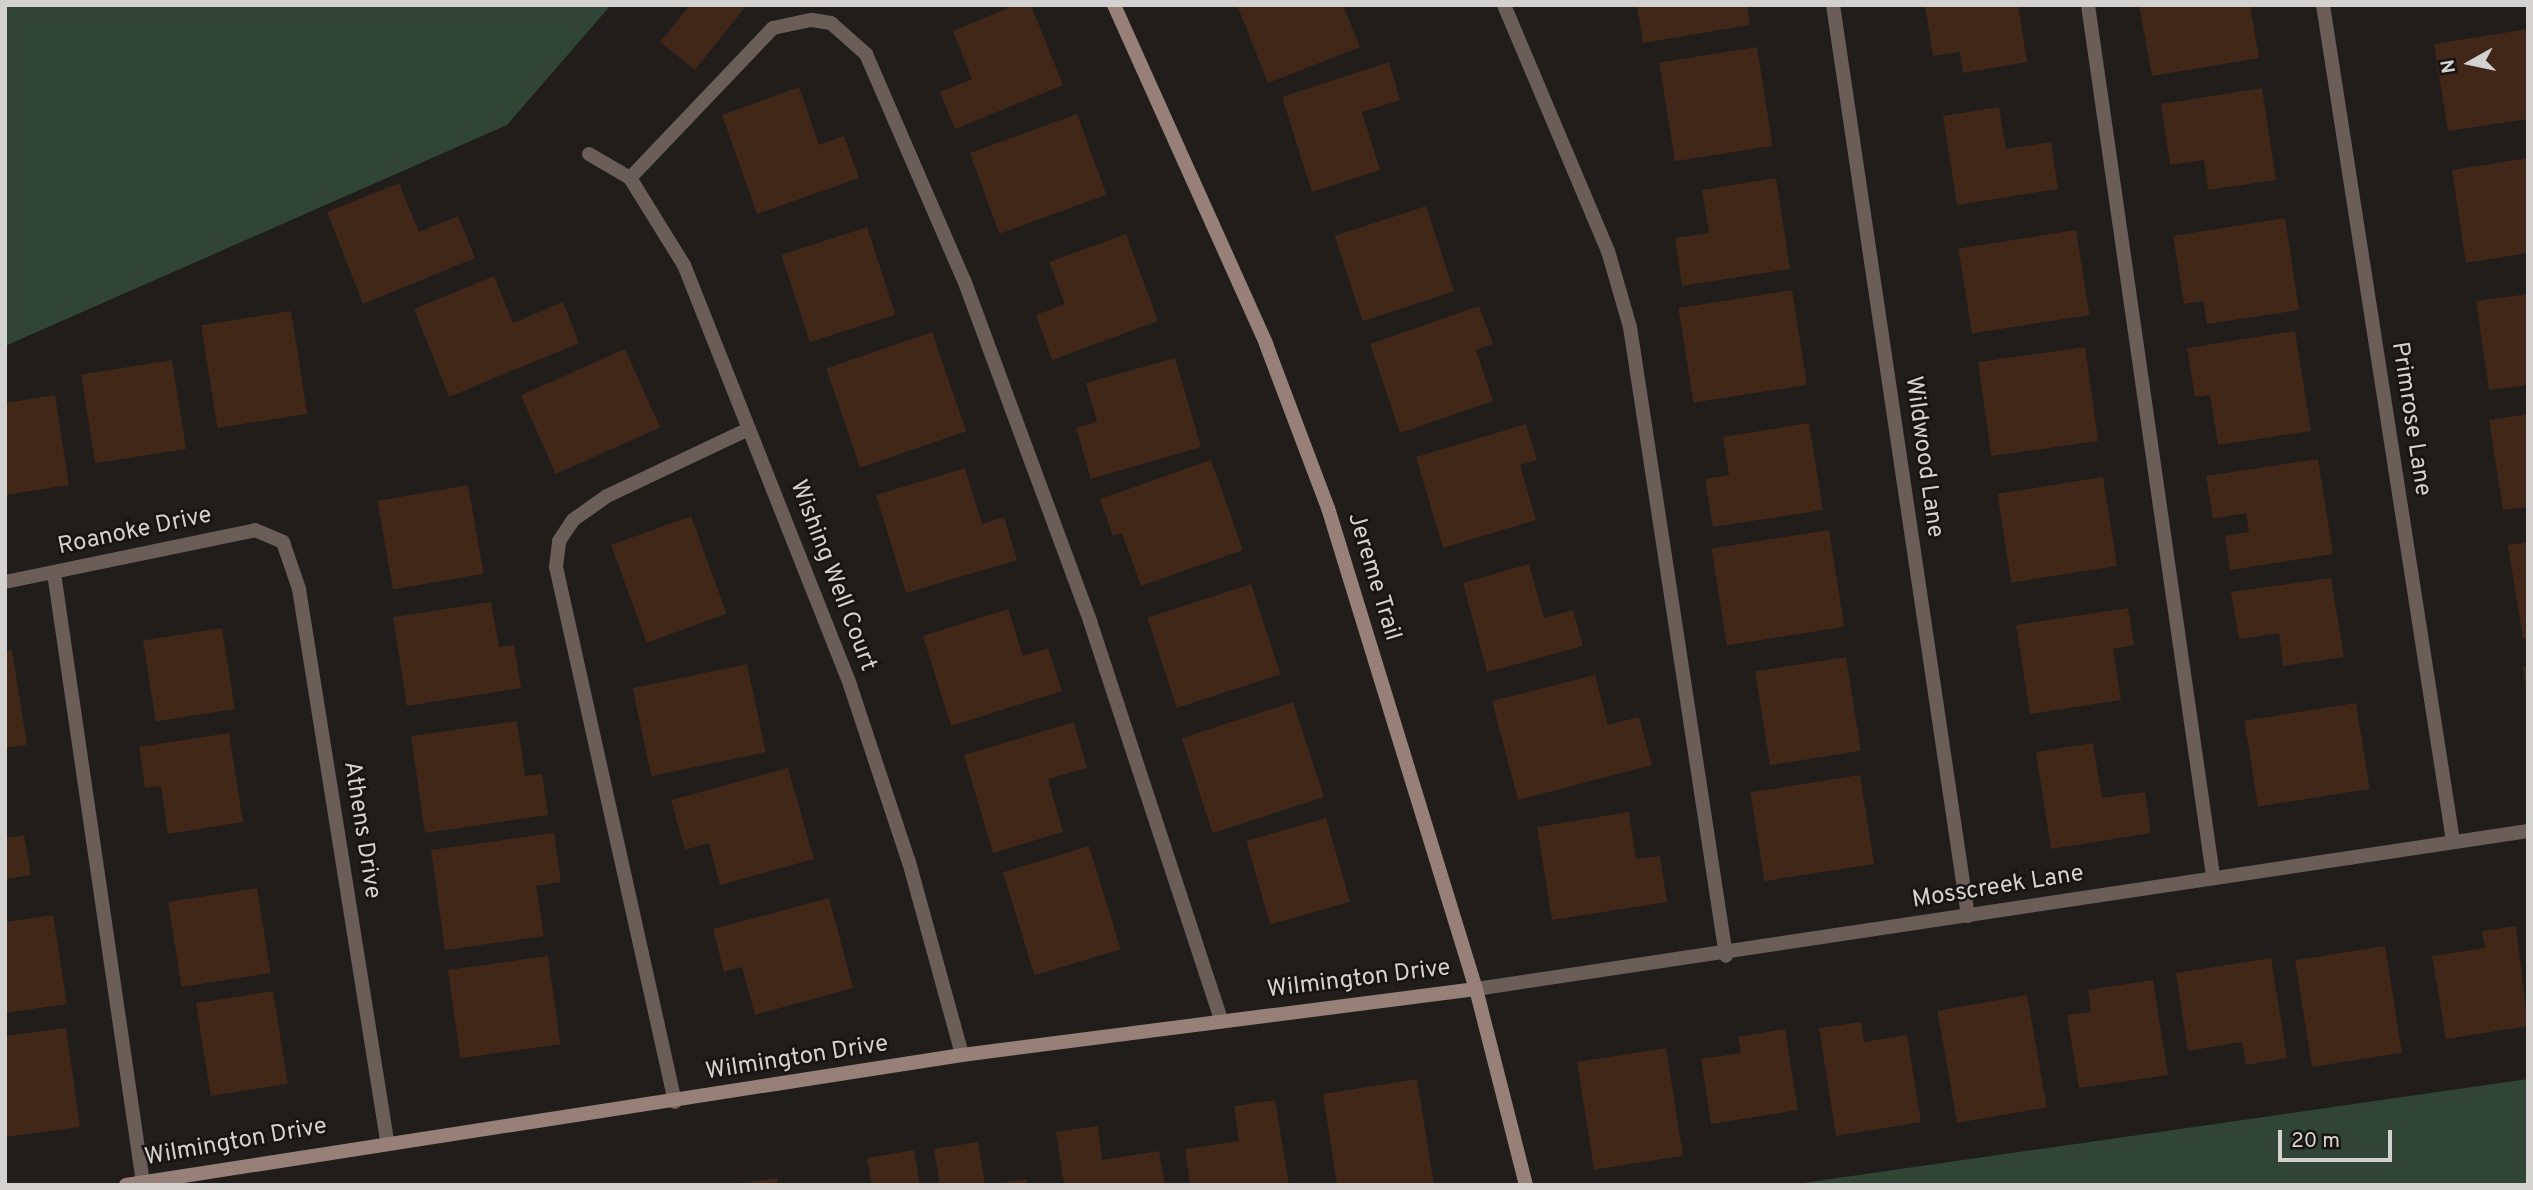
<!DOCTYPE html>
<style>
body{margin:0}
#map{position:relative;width:2533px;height:1190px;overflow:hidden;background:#201d1b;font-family:Overpass,sans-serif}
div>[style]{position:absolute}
.green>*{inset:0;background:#314536}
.building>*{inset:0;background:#402718;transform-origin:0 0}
.lane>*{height:14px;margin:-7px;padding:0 7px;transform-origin:7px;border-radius:7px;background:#6b5d58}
.street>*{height:14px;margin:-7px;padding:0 7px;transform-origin:7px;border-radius:7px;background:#6b5d58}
.secondary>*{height:14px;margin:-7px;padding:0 7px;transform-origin:7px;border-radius:7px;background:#978078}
span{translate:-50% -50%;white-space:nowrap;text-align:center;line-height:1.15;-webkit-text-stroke:5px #171412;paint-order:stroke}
.street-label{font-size:24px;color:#d4d2d0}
.frame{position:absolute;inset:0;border:7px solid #d4d2d0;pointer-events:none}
.north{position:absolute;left:2435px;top:28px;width:70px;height:70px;-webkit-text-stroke:5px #171412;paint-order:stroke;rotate:261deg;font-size:19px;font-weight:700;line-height:28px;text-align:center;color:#d4d2d0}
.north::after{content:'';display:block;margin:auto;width:24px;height:32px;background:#d4d2d0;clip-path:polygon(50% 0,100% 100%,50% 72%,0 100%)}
.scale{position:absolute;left:2278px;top:1130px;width:114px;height:32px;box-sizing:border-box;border:4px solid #d4d2d0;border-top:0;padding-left:9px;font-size:21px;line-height:24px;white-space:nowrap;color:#d4d2d0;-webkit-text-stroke:5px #171412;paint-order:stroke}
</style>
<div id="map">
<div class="green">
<div style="clip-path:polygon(5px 5px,611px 5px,507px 125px,5px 346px)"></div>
<div style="clip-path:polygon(2528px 1079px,2528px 1185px,1789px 1185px)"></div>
</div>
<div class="building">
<div style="clip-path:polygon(690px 5px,747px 5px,695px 70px,660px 42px)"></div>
<div style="clip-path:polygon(1015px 5px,1031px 5px,1063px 85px,955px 129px,940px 92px,972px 79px,953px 31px)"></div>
<div style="clip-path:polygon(1237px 5px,1343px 5px,1360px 47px,1268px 83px)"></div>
<div style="clip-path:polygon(1637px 5px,1747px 5px,1750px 25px,1643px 43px)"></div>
<div style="clip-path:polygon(1925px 5px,2018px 5px,2027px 62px,1963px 73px,1960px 52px,1933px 56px)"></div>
<div style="clip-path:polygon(2139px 5px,2250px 5px,2259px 58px,2152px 76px)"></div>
<div style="clip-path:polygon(2528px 29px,2528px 119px,2448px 131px,2434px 44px)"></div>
<div style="left:1757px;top:47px;width:100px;height:99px;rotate:81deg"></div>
<div style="clip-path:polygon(1389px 62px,1400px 100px,1362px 112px,1380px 170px,1312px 192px,1282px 97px)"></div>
<div style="clip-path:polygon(799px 87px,819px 145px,844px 136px,859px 178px,757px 214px,722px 115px)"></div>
<div style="clip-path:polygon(2262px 88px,2276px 180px,2208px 190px,2204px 160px,2170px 165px,2161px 104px)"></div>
<div style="clip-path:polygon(1999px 107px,2006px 149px,2051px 142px,2058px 189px,1957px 205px,1943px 116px)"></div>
<div style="left:1077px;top:114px;width:86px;height:114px;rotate:70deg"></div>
<div style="clip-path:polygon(2528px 158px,2528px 253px,2466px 263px,2452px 170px)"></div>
<div style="clip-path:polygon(1776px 178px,1790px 269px,1682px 286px,1675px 238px,1709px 233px,1702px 190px)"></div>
<div style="clip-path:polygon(399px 183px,419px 232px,458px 216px,475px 258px,363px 304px,327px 212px)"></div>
<div style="left:1426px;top:206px;width:90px;height:96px;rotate:72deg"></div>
<div style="clip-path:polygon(2285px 218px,2299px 310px,2207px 324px,2203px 301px,2184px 304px,2173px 236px)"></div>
<div style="left:867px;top:227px;width:92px;height:90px;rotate:72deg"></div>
<div style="left:2076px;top:230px;width:86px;height:119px;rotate:81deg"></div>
<div style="clip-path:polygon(1126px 234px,1158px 321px,1052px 360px,1036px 315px,1065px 304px,1049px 262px)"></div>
<div style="clip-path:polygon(494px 276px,513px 323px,563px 302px,579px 343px,449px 397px,414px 309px)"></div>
<div style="left:1792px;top:290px;width:96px;height:115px;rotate:81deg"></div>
<div style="clip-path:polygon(2528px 294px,2528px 385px,2489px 390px,2476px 301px)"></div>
<div style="clip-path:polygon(1479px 306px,1493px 344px,1476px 350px,1493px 401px,1400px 433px,1370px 344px)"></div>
<div style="left:291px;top:311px;width:104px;height:91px;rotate:81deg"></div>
<div style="clip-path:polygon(2295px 331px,2311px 431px,2218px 445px,2210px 395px,2195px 397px,2187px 348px)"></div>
<div style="left:932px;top:332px;width:105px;height:112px;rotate:71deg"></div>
<div style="left:2085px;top:347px;width:95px;height:108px;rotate:82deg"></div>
<div style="left:625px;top:349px;width:86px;height:114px;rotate:66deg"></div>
<div style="clip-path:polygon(1175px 358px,1201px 447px,1091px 479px,1076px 428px,1097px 422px,1086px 383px)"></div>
<div style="left:172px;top:360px;width:90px;height:92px;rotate:81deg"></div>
<div style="clip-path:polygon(55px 395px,69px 485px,5px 495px,5px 403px)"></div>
<div style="clip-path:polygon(2528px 414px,2528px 507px,2503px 510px,2489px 420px)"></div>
<div style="clip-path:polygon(1809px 423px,1823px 510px,1713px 527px,1705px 479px,1729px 475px,1723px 437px)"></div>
<div style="clip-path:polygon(1526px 424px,1537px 460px,1520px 465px,1536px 520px,1443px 548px,1416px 457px)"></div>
<div style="clip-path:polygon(2318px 459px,2333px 554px,2230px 570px,2225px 536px,2249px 532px,2246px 513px,2213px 519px,2206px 476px)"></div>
<div style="clip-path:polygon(1211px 460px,1243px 550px,1141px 586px,1122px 533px,1113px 536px,1100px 499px)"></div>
<div style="clip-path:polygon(965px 468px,982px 524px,1004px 517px,1017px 560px,906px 593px,876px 495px)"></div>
<div style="left:2103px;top:477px;width:90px;height:107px;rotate:81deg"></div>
<div style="left:468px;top:485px;width:90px;height:92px;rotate:80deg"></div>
<div style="left:691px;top:516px;width:104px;height:85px;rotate:70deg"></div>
<div style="left:1829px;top:530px;width:98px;height:119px;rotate:81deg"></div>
<div style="clip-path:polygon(2528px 542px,2528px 638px,2523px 639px,2508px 545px)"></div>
<div style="clip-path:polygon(1529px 564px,1544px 618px,1573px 610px,1583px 646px,1487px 672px,1463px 583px)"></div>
<div style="clip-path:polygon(2331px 578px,2344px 657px,2283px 666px,2279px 633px,2239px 639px,2231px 592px)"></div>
<div style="left:1251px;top:584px;width:95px;height:109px;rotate:72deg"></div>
<div style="clip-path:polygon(491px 602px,499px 647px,514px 645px,521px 688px,407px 706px,393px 617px)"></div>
<div style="clip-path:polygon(2128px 608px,2134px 645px,2113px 649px,2121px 700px,2030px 714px,2016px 625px)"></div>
<div style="clip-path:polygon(1008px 609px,1023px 656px,1048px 648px,1062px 691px,951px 726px,923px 636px)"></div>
<div style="left:222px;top:628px;width:82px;height:80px;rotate:81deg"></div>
<div style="clip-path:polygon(12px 650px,27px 745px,5px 748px,5px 651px)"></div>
<div style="left:1846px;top:657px;width:95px;height:92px;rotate:81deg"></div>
<div style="left:747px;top:664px;width:90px;height:117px;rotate:78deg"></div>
<div style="clip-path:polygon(2528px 666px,2528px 690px,2526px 690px,2523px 667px)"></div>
<div style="clip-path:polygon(1595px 675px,1608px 725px,1639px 717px,1652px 765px,1518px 800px,1492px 701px)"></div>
<div style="left:1293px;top:702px;width:100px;height:117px;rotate:72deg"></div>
<div style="left:2356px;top:703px;width:87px;height:113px;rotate:81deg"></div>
<div style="clip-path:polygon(517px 721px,525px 776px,542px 774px,548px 815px,425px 833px,411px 736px)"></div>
<div style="clip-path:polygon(1074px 722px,1087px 768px,1048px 779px,1063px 832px,993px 853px,964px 755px)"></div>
<div style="clip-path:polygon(229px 733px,243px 822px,168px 834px,161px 786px,145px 788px,139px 747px)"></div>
<div style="clip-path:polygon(2093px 743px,2102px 798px,2145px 792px,2151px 833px,2051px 849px,2036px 752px)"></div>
<div style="clip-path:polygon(788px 768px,814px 859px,720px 885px,709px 843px,685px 850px,671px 800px)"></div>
<div style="left:1860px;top:775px;width:90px;height:111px;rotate:81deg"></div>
<div style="clip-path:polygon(1629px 812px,1636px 859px,1660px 856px,1667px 902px,1552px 920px,1537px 827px)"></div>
<div style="left:1326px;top:818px;width:87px;height:83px;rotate:74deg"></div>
<div style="clip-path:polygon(554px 833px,561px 882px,536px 886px,544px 936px,445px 950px,431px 850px)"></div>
<div style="clip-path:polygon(24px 835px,31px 875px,5px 879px,5px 838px)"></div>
<div style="left:1089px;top:846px;width:108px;height:90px;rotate:73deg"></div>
<div style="left:257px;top:888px;width:86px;height:90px;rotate:81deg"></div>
<div style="clip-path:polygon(829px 898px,853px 988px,755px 1015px,742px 967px,724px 972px,713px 929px)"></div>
<div style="clip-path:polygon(53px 915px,67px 1004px,5px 1013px,5px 922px)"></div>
<div style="clip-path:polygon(2516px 926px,2528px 1026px,2446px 1039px,2432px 956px,2485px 948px,2482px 931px)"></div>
<div style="left:2385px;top:946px;width:108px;height:91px;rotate:81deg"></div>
<div style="left:548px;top:956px;width:89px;height:101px;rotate:82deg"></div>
<div style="clip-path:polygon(2271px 958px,2287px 1058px,2246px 1065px,2242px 1042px,2188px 1051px,2176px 973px)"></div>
<div style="clip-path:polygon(2153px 980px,2168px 1075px,2079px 1088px,2067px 1015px,2091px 1012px,2088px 990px)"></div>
<div style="left:273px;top:991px;width:94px;height:78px;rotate:81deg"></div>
<div style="left:2027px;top:995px;width:114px;height:91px;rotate:80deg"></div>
<div style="clip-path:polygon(1861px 1022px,1864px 1042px,1907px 1035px,1921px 1122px,1836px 1136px,1819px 1028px)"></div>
<div style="clip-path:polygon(66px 1028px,80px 1127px,5px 1137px,5px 1036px)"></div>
<div style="clip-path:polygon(1785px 1029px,1798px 1110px,1711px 1124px,1701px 1059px,1741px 1053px,1738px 1037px)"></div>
<div style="left:1666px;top:1048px;width:109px;height:90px;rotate:81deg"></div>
<div style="clip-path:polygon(1417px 1079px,1434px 1185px,1337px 1185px,1323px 1094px)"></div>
<div style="clip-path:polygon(1275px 1100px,1289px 1185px,1190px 1185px,1185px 1149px,1239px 1141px,1234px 1106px)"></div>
<div style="clip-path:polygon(1098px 1126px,1102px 1160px,1159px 1151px,1165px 1185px,1064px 1185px,1056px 1132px)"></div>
<div style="clip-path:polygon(978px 1142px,985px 1185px,940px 1185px,934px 1149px)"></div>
<div style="clip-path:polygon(914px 1150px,920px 1185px,872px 1185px,867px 1158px)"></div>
<div style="clip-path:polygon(777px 1178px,778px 1185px,742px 1185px,742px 1183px)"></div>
<div style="clip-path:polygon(1027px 1179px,1028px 1185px,998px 1185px,998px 1183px)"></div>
</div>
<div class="lane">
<div style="left:1504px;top:5px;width:267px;rotate:67.1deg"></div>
<div style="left:1608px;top:251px;width:79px;rotate:73.9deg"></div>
<div style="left:1630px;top:327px;width:636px;rotate:81.32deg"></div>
<div style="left:2088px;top:5px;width:880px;rotate:81.83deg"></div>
<div style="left:630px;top:178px;width:207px;rotate:-46.4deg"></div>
<div style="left:773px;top:28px;width:40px;rotate:-12deg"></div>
<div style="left:812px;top:20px;width:19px;rotate:9deg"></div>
<div style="left:831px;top:23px;width:47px;rotate:41.5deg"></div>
<div style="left:866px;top:54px;width:246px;rotate:66.6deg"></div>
<div style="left:964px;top:280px;width:364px;rotate:69.7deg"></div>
<div style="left:1090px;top:621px;width:420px;rotate:71.8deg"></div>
<div style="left:54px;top:573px;width:616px;rotate:81.7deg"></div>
<div style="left:675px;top:1102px;width:548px;rotate:-102.54deg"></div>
<div style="left:556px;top:567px;width:26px;rotate:-83deg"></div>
<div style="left:559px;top:541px;width:25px;rotate:-56deg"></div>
<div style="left:573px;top:520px;width:42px;rotate:-35.2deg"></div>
<div style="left:607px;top:496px;width:157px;rotate:-25.3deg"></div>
</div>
<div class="street">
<div style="left:1833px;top:5px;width:921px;rotate:81.57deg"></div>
<div style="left:2323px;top:5px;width:846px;rotate:81.16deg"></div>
<div style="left:589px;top:154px;width:48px;rotate:30.3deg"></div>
<div style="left:630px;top:178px;width:102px;rotate:58.2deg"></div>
<div style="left:684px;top:265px;width:452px;rotate:68.4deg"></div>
<div style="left:850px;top:685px;width:187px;rotate:71.6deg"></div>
<div style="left:909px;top:862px;width:200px;rotate:74.6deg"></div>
<div style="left:5px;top:582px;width:255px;rotate:-11.7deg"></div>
<div style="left:255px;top:530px;width:30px;rotate:23deg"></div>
<div style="left:283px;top:542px;width:50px;rotate:71.2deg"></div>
<div style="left:299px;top:589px;width:558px;rotate:80.93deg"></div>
<div style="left:1476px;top:989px;width:1064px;rotate:-8.54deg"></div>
</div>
<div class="secondary">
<div style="left:1114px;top:5px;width:372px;rotate:65.8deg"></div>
<div style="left:1266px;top:344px;width:175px;rotate:69.3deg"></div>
<div style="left:1328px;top:508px;width:503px;rotate:72.9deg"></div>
<div style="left:1476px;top:989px;width:202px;rotate:75.7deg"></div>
<div style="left:126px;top:1185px;width:846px;rotate:-8.84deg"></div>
<div style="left:962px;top:1055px;width:518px;rotate:-7.32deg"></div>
</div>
<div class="street-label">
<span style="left:2410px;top:419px;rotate:81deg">Primrose Lane</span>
<span style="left:1923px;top:457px;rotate:82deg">Wildwood Lane</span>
<span style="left:135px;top:532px;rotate:-12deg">Roanoke Drive</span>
<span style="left:832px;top:576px;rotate:69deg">Wishing Well Court</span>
<span style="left:1373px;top:577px;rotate:73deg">Jereme Trail</span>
<span style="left:361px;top:830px;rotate:81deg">Athens Drive</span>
<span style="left:1998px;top:888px;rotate:-9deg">Mosscreek Lane</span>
<span style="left:1359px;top:980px;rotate:-7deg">Wilmington Drive</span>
<span style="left:797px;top:1059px;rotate:-9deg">Wilmington Drive</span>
<span style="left:236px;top:1143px;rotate:-10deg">Wilmington Drive</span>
</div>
<div class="frame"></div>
<div class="north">N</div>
<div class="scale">20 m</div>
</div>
